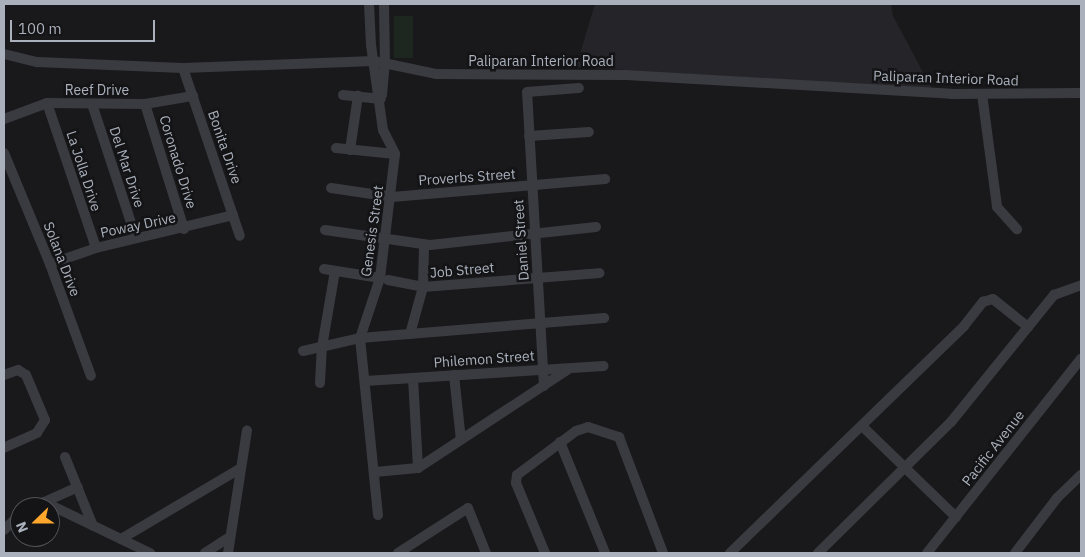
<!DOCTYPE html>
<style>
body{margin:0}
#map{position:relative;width:1085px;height:557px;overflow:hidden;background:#19191b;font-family:"IBM Plex Sans",sans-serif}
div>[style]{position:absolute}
.built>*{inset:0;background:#252529}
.green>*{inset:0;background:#1e271f;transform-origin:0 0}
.street>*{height:10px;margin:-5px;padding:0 5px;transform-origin:5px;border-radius:5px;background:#3a3b41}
span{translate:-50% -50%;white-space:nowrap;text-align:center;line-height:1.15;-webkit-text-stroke:5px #141416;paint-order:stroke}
.street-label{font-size:14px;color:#aab1bc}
.frame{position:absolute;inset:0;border:5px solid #aab1bc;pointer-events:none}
.north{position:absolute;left:10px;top:497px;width:50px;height:50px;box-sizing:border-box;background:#141416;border:1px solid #505358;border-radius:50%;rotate:248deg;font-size:14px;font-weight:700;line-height:20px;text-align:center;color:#aab1bc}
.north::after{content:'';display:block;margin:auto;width:18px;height:22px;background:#ffa72d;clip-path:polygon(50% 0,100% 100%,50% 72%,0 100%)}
.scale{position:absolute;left:10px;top:20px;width:145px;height:22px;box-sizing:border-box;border:2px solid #aab1bc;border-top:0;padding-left:6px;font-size:15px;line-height:18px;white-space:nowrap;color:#aab1bc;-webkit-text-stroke:4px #141416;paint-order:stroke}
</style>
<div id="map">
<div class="built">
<div style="clip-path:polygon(595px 4px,891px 4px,893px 16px,932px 89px,576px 67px)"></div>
</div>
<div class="green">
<div style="left:394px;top:16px;width:19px;height:42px"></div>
</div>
<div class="street">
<div style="left:369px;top:4px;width:41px;rotate:87.2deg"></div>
<div style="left:371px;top:45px;width:86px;rotate:82deg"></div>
<div style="left:383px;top:130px;width:27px;rotate:63deg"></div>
<div style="left:395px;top:154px;width:125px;rotate:96.9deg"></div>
<div style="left:380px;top:278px;width:63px;rotate:108.4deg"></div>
<div style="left:360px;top:338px;width:178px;rotate:84.2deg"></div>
<div style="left:4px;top:54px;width:34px;rotate:14deg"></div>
<div style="left:37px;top:62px;width:146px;rotate:2.4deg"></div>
<div style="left:183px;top:68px;width:191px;rotate:-2.1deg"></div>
<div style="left:374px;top:61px;width:63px;rotate:11.8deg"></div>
<div style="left:436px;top:74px;width:190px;rotate:0.3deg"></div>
<div style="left:626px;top:75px;width:326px;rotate:3.3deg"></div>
<div style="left:951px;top:94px;width:130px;rotate:-0.4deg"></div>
<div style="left:183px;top:68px;width:177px;rotate:71.3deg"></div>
<div style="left:982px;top:94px;width:114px;rotate:82.4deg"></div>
<div style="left:997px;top:207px;width:30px;rotate:48deg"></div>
<div style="left:343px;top:95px;width:38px;rotate:6deg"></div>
<div style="left:382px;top:95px;width:33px;rotate:-85deg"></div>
<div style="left:385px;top:62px;width:58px;rotate:-91deg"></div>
<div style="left:47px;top:103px;width:153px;rotate:71.3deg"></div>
<div style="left:92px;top:104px;width:141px;rotate:71.8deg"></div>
<div style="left:145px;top:104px;width:131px;rotate:72.7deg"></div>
<div style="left:4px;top:119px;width:46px;rotate:-20.4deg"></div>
<div style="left:47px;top:103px;width:98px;rotate:0.6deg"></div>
<div style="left:145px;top:104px;width:49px;rotate:-9.5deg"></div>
<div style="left:529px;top:136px;width:60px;rotate:-3.8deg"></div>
<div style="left:336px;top:148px;width:59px;rotate:5.8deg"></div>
<div style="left:350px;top:150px;width:55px;rotate:-81.6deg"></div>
<div style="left:4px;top:153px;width:120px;rotate:67.5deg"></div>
<div style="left:50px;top:264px;width:119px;rotate:69.9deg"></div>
<div style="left:331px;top:188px;width:62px;rotate:8.4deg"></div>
<div style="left:392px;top:197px;width:214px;rotate:-4.8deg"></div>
<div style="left:325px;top:230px;width:106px;rotate:8.1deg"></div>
<div style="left:430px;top:245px;width:167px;rotate:-6.2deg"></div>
<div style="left:50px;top:264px;width:49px;rotate:-19.2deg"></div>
<div style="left:96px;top:248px;width:141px;rotate:-13.5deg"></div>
<div style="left:324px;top:269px;width:57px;rotate:9.1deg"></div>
<div style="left:388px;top:280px;width:36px;rotate:11deg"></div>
<div style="left:423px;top:287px;width:177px;rotate:-4.5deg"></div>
<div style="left:410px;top:334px;width:49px;rotate:-74.5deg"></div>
<div style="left:423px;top:287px;width:42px;rotate:-88.6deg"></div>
<div style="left:303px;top:351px;width:58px;rotate:-12.8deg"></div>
<div style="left:360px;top:338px;width:245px;rotate:-4.7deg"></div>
<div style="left:4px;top:375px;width:15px;rotate:-20deg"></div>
<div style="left:18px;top:370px;width:9px;rotate:32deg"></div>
<div style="left:26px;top:375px;width:49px;rotate:67.1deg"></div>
<div style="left:45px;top:420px;width:15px;rotate:122deg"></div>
<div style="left:37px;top:433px;width:36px;rotate:156deg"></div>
<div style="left:454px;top:375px;width:65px;rotate:83.9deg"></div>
<div style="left:413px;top:378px;width:90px;rotate:86.8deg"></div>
<div style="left:365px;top:381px;width:239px;rotate:-3.6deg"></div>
<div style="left:320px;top:383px;width:36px;rotate:-87deg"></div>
<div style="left:322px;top:347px;width:77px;rotate:-80.3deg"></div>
<div style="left:544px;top:386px;width:294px;rotate:-93.3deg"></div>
<div style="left:527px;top:92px;width:52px;rotate:-4.4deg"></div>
<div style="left:862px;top:426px;width:131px;rotate:44.1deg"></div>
<div style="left:560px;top:442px;width:120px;rotate:67.9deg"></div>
<div style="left:65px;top:457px;width:74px;rotate:67.9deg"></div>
<div style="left:375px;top:472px;width:43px;rotate:-5.3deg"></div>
<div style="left:418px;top:468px;width:181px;rotate:-33.3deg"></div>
<div style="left:44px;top:502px;width:118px;rotate:25.7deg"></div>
<div style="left:33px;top:507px;width:49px;rotate:-24deg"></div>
<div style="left:4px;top:530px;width:23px;rotate:-45deg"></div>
<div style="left:121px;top:539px;width:139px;rotate:-30.6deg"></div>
<div style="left:205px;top:553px;width:30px;rotate:-33deg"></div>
<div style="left:228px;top:553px;width:124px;rotate:-81.2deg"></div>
<div style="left:398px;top:553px;width:83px;rotate:-32.7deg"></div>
<div style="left:468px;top:508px;width:48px;rotate:68.2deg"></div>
<div style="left:545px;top:553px;width:76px;rotate:-112.5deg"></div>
<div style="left:516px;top:483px;width:8px;rotate:-83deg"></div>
<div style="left:517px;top:475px;width:74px;rotate:-36.7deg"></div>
<div style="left:576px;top:431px;width:13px;rotate:-18deg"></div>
<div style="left:588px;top:427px;width:33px;rotate:18deg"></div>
<div style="left:619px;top:437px;width:124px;rotate:69.2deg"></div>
<div style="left:730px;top:553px;width:326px;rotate:-44.1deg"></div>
<div style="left:964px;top:326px;width:31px;rotate:-52deg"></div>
<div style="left:983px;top:302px;width:10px;rotate:-17deg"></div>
<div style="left:993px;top:299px;width:45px;rotate:38.7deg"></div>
<div style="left:818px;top:553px;width:187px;rotate:-44.6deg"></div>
<div style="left:951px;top:422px;width:164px;rotate:-51deg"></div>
<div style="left:1054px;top:295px;width:29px;rotate:-20deg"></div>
<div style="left:927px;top:553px;width:248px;rotate:-51.6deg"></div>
<div style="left:1015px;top:553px;width:69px;rotate:-52.6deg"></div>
<div style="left:1057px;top:498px;width:33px;rotate:-44deg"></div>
</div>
<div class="street-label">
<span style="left:541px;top:61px">Paliparan Interior Road</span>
<span style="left:946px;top:78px;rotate:2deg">Paliparan Interior Road</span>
<span style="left:97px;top:90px">Reef Drive</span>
<span style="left:225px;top:147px;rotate:71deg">Bonita Drive</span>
<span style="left:178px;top:162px;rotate:73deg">Coronado Drive</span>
<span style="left:127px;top:167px;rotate:72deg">Del Mar Drive</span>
<span style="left:84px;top:171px;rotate:72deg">La Jolla Drive</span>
<span style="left:467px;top:177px;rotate:-4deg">Proverbs Street</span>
<span style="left:138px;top:225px;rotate:-12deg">Poway Drive</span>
<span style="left:372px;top:231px;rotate:-82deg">Genesis Street</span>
<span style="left:521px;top:240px;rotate:-94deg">Daniel Street</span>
<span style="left:62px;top:259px;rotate:69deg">Solana Drive</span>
<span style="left:462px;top:270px;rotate:-5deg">Job Street</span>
<span style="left:484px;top:359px;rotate:-4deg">Philemon Street</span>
<span style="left:993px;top:448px;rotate:-52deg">Pacific Avenue</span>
</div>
<div class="frame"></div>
<div class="north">N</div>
<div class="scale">100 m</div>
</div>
